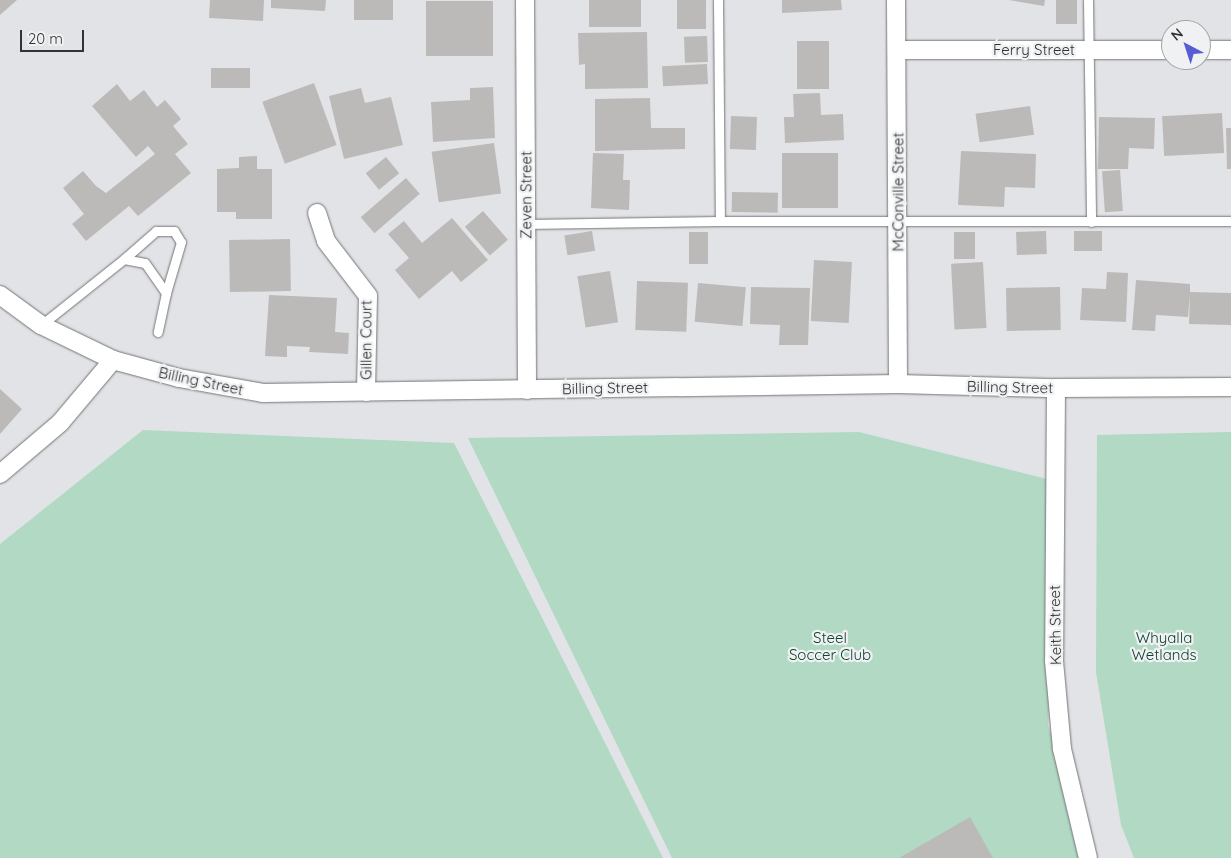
<!DOCTYPE html>
<style>
body{margin:0}
#map{position:relative;width:1231px;height:858px;overflow:hidden;background:#e2e3e6;font-family:Quicksand,sans-serif}
div>[style]{position:absolute}
.green>*{inset:0;background:#b1d9c3}
.building>*{inset:0;background:#bcbab8;transform-origin:0 0}
.roads{filter:drop-shadow(0 0 1px #737476) drop-shadow(0 0 1px #737476)}
.service>*{height:9px;margin:-4.5px;padding:0 4.5px;transform-origin:4.5px;border-radius:4.5px;background:#fff}
.minor>*{height:18px;margin:-9px;padding:0 9px;transform-origin:9px;border-radius:9px;background:#fff}
span{translate:-50% -50%;white-space:nowrap;text-align:center;line-height:1.15;-webkit-text-stroke:4.5px #eff1f3;paint-order:stroke}
.street-label{font-size:15px;color:#313232}
.park-label{font-size:15px;color:#0d422c}
.north{position:absolute;left:1161px;top:20px;width:50px;height:50px;box-sizing:border-box;background:#eff1f3;border:1px solid #a3a5a6;border-radius:50%;rotate:320deg;font-size:14px;font-weight:700;line-height:20px;text-align:center;color:#313232}
.north::after{content:'';display:block;margin:auto;width:18px;height:22px;background:#575cd3;clip-path:polygon(50% 0,100% 100%,50% 72%,0 100%)}
.scale{position:absolute;left:20px;top:30px;width:64px;height:22px;box-sizing:border-box;border:2px solid #313232;border-top:0;padding-left:6px;font-size:15px;line-height:18px;white-space:nowrap;color:#313232;-webkit-text-stroke:4px #eff1f3;paint-order:stroke}
</style>
<div id="map">
<div class="green">
<div style="clip-path:polygon(143px 430px,454px 443px,663px 858px,0 858px,0 544px)"></div>
<div style="clip-path:polygon(859px 432px,1055px 481px,1048px 725px,1093px 858px,672px 858px,468px 438px)"></div>
<div style="clip-path:polygon(1231px 432px,1231px 858px,1134px 858px,1121px 825px,1096px 672px,1097px 435px)"></div>
</div>
<div class="building">
<div style="clip-path:polygon(0 0,17px 0,0 15px)"></div>
<div style="clip-path:polygon(210px 0,264px 0,263px 21px,209px 18px)"></div>
<div style="clip-path:polygon(271px 0,326px 0,325px 11px,271px 8px)"></div>
<div style="left:354px;top:0;width:39px;height:20px"></div>
<div style="left:589px;top:0;width:52px;height:27px"></div>
<div style="left:677px;top:0;width:29px;height:29px"></div>
<div style="clip-path:polygon(782px 0,841px 0,842px 10px,782px 13px)"></div>
<div style="clip-path:polygon(1009px 0,1045px 0,1044px 6px)"></div>
<div style="left:1056px;top:0;width:21px;height:24px"></div>
<div style="left:426px;top:1px;width:67px;height:55px"></div>
<div style="clip-path:polygon(647px 32px,648px 88px,585px 89px,585px 64px,579px 65px,578px 33px)"></div>
<div style="left:707px;top:36px;width:26px;height:23px;rotate:88deg"></div>
<div style="left:797px;top:41px;width:32px;height:48px"></div>
<div style="left:707px;top:64px;width:20px;height:45px;rotate:87deg"></div>
<div style="left:250px;top:68px;width:20px;height:39px;rotate:90deg"></div>
<div style="left:314px;top:83px;width:66px;height:55px;rotate:70deg"></div>
<div style="clip-path:polygon(117px 84px,130px 101px,144px 90px,157px 107px,165px 100px,181px 119px,173px 126px,188px 144px,175px 154px,191px 173px,138px 216px,129px 206px,86px 241px,72px 224px,84px 214px,63px 188px,83px 171px,96px 186px,106px 193px,155px 154px,148px 146px,136px 157px,92px 106px)"></div>
<div style="clip-path:polygon(493px 87px,495px 138px,433px 142px,431px 102px,470px 100px,470px 88px)"></div>
<div style="clip-path:polygon(361px 88px,365px 103px,391px 97px,403px 145px,344px 159px,329px 96px)"></div>
<div style="clip-path:polygon(820px 93px,821px 115px,843px 114px,844px 140px,785px 143px,784px 117px,794px 117px,793px 94px)"></div>
<div style="clip-path:polygon(650px 98px,651px 128px,685px 128px,685px 149px,595px 151px,595px 99px)"></div>
<div style="left:1030px;top:106px;width:29px;height:55px;rotate:82deg"></div>
<div style="left:1222px;top:113px;width:40px;height:60px;rotate:87deg"></div>
<div style="left:731px;top:116px;width:26px;height:33px;rotate:2deg"></div>
<div style="clip-path:polygon(1099px 117px,1155px 118px,1154px 149px,1129px 148px,1128px 169px,1098px 169px)"></div>
<div style="clip-path:polygon(1226px 128px,1231px 128px,1231px 169px,1227px 169px)"></div>
<div style="left:494px;top:143px;width:51px;height:63px;rotate:82deg"></div>
<div style="clip-path:polygon(961px 151px,1036px 154px,1035px 188px,1005px 187px,1004px 207px,958px 205px)"></div>
<div style="clip-path:polygon(593px 153px,624px 154px,623px 180px,630px 180px,629px 210px,591px 208px)"></div>
<div style="left:782px;top:153px;width:56px;height:55px"></div>
<div style="clip-path:polygon(257px 156px,257px 169px,272px 169px,272px 219px,236px 219px,236px 212px,217px 212px,217px 169px,239px 168px,239px 157px)"></div>
<div style="left:386px;top:157px;width:21px;height:26px;rotate:51deg"></div>
<div style="left:1120px;top:170px;width:41px;height:18px;rotate:86deg"></div>
<div style="left:406px;top:178px;width:21px;height:60px;rotate:49deg"></div>
<div style="left:732px;top:192px;width:46px;height:20px;rotate:1deg"></div>
<div style="left:483px;top:211px;width:38px;height:24px;rotate:49deg"></div>
<div style="clip-path:polygon(452px 218px,488px 260px,461px 282px,452px 271px,419px 299px,395px 270px,409px 258px,388px 234px,404px 221px,422px 243px)"></div>
<div style="left:592px;top:231px;width:20px;height:28px;rotate:81deg"></div>
<div style="left:1046px;top:231px;width:23px;height:30px;rotate:88deg"></div>
<div style="left:1102px;top:231px;width:20px;height:28px;rotate:90deg"></div>
<div style="left:689px;top:232px;width:19px;height:32px"></div>
<div style="left:954px;top:232px;width:21px;height:27px"></div>
<div style="left:290px;top:239px;width:52px;height:61px;rotate:89deg"></div>
<div style="left:814px;top:260px;width:38px;height:61px;rotate:3deg"></div>
<div style="left:983px;top:262px;width:66px;height:32px;rotate:87deg"></div>
<div style="left:610px;top:271px;width:52px;height:33px;rotate:81deg"></div>
<div style="clip-path:polygon(1107px 272px,1128px 273px,1126px 322px,1080px 320px,1082px 288px,1106px 289px)"></div>
<div style="clip-path:polygon(1136px 280px,1190px 284px,1190px 292px,1231px 293px,1231px 325px,1189px 324px,1190px 294px,1188px 317px,1156px 315px,1155px 331px,1132px 330px)"></div>
<div style="left:637px;top:281px;width:51px;height:49px;rotate:2deg"></div>
<div style="left:698px;top:283px;width:48px;height:39px;rotate:5deg"></div>
<div style="clip-path:polygon(751px 287px,810px 288px,808px 345px,779px 345px,780px 325px,750px 324px)"></div>
<div style="left:1060px;top:287px;width:43px;height:54px;rotate:89deg"></div>
<div style="clip-path:polygon(269px 295px,337px 298px,335px 332px,349px 333px,348px 354px,309px 352px,310px 347px,287px 346px,287px 357px,265px 356px)"></div>
<div style="clip-path:polygon(0 389px,22px 409px,0 434px)"></div>
<div style="clip-path:polygon(970px 817px,993px 858px,899px 858px)"></div>
</div>
<div class="roads">
<div class="service">
<div style="left:718px;top:0;width:221px;rotate:89.5deg"></div>
<div style="left:1088px;top:0;width:222px;rotate:89.2deg"></div>
<div style="left:526px;top:224px;width:194px;rotate:-0.9deg"></div>
<div style="left:720px;top:221px;width:511px"></div>
<div style="left:124px;top:259px;width:43px;rotate:-41.2deg"></div>
<div style="left:156px;top:231px;width:18px"></div>
<div style="left:174px;top:231px;width:13px;rotate:58deg"></div>
<div style="left:181px;top:242px;width:53px;rotate:106.4deg"></div>
<div style="left:41px;top:325px;width:106px;rotate:-38.5deg"></div>
<div style="left:124px;top:259px;width:21px;rotate:11deg"></div>
<div style="left:145px;top:263px;width:37px;rotate:55deg"></div>
<div style="left:166px;top:293px;width:40px;rotate:102deg"></div>
</div>
<div class="minor">
<div style="left:525px;top:0;width:390px;rotate:89.7deg"></div>
<div style="left:896px;top:0;width:384px;rotate:89.7deg"></div>
<div style="left:897px;top:50px;width:274px"></div>
<div style="left:1201px;top:50px;width:30px"></div>
<div style="left:317px;top:213px;width:29px;rotate:72deg"></div>
<div style="left:326px;top:241px;width:69px;rotate:52.6deg"></div>
<div style="left:368px;top:296px;width:96px;rotate:91.2deg"></div>
<div style="left:0;top:295px;width:51px;rotate:36.2deg"></div>
<div style="left:41px;top:325px;width:80px;rotate:25.9deg"></div>
<div style="left:113px;top:360px;width:68px;rotate:15.3deg"></div>
<div style="left:179px;top:378px;width:85px;rotate:10.1deg"></div>
<div style="left:263px;top:393px;width:635px;rotate:-0.81deg"></div>
<div style="left:898px;top:384px;width:158px;rotate:1.5deg"></div>
<div style="left:1056px;top:388px;width:175px;rotate:-0.3deg"></div>
<div style="left:1056px;top:388px;width:273px;rotate:90.4deg"></div>
<div style="left:1054px;top:661px;width:88px;rotate:84.8deg"></div>
<div style="left:1062px;top:749px;width:112px;rotate:76.6deg"></div>
<div style="left:0;top:474px;width:79px;rotate:-40.4deg"></div>
<div style="left:60px;top:423px;width:82px;rotate:-49.9deg"></div>
</div>
</div>
<div class="street-label">
<span style="left:1034px;top:50px">Ferry Street</span>
<span style="left:898px;top:192px;rotate:-90deg">McConville Street</span>
<span style="left:526px;top:195px;rotate:-90deg">Zeven Street</span>
<span style="left:366px;top:340px;rotate:-90deg">Gillen Court</span>
<span style="left:201px;top:381px;rotate:12deg">Billing Street</span>
<span style="left:1010px;top:387px;rotate:1deg">Billing Street</span>
<span style="left:605px;top:388px;rotate:-1deg">Billing Street</span>
<span style="left:1055px;top:625px;rotate:-91deg">Keith Street</span>
</div>
<div class="park-label">
<span style="left:830px;top:646px">Steel<br>Soccer Club</span>
<span style="left:1164px;top:646px">Whyalla<br>Wetlands</span>
</div>
<div class="north">N</div>
<div class="scale">20 m</div>
</div>
